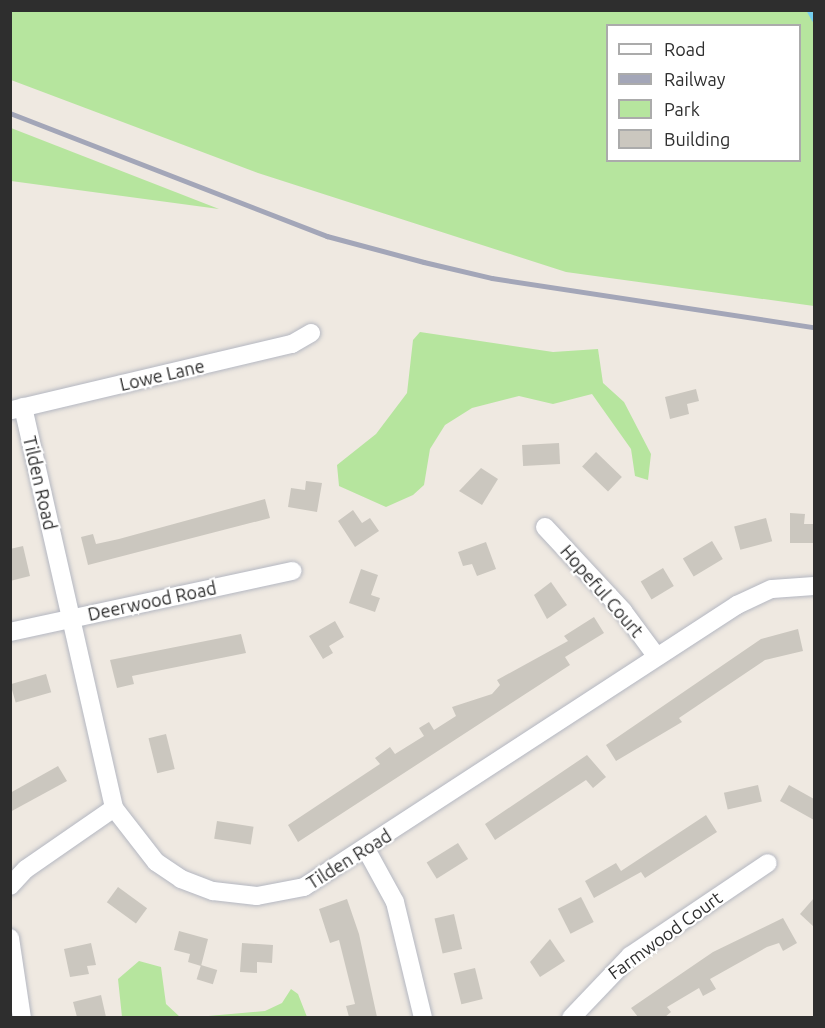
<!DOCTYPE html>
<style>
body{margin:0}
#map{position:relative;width:825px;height:1028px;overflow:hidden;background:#efe9e1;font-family:Ubuntu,sans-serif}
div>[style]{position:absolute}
.green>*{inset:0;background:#b6e59e}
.stream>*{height:4.5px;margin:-2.25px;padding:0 2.25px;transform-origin:2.25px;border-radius:2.25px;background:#75cff0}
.building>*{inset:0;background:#cbc7bf;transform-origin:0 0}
.roads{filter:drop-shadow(0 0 2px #b4b7c1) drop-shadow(0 0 2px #b4b7c1)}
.minor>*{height:18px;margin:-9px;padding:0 9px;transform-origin:9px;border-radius:9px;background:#fff}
.rail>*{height:4.5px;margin:-2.25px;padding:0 2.25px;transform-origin:2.25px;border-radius:2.25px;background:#a3a6b8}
span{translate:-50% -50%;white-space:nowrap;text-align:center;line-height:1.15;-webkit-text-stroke:4.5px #fff;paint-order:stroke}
.street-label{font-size:18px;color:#2e2e2e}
.frame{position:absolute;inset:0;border:12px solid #2e2e2e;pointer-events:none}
.legend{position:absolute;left:606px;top:24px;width:195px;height:138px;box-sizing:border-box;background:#fff;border:2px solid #ababab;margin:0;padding:8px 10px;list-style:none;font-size:18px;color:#2e2e2e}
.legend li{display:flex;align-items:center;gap:12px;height:30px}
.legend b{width:30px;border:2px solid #ababab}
</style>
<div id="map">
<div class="green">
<div style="clip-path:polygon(evenodd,423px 10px,814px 11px,814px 306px,566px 272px,258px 173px,11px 80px,11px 11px,423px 10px,608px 26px,800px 26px,800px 160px,608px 160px,608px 26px)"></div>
<div style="clip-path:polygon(10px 128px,11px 128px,219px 209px,11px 181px)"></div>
<div style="clip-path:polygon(420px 332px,553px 352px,598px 349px,603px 383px,624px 402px,651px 454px,648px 480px,635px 476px,631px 449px,592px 394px,553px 404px,519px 396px,472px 408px,445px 425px,430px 449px,424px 485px,413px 495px,386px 507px,339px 486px,337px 465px,376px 434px,407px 393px,413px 340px)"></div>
<div style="clip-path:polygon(139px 961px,161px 967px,166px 1004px,180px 1017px,122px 1017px,118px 979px)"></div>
<div style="clip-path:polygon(291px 989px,298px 994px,307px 1017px,197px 1017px,265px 1011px,282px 1003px)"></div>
</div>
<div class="stream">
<div style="left:809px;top:10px;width:10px;rotate:61deg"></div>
</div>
<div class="building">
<div style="clip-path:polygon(696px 389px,699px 401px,687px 404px,689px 414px,670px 419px,665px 397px)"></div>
<div style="left:559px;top:443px;width:21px;height:37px;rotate:87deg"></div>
<div style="left:596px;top:452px;width:36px;height:20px;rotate:44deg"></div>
<div style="clip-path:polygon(481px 468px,498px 479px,482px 505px,459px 491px)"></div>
<div style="clip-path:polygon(306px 481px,322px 483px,317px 512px,288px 507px,291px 488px,305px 490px)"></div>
<div style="clip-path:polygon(265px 499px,270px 518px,88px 565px,81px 537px,93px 534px,96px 544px,119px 539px)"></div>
<div style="clip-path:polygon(353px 510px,362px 523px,370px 518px,379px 531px,355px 547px,338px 521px)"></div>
<div style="clip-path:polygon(790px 513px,805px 514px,804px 524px,814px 524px,814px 543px,790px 543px)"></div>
<div style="left:766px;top:518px;width:24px;height:33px;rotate:75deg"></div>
<div style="left:712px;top:541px;width:21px;height:34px;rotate:59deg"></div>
<div style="clip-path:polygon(486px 542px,496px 569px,477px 576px,472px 564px,463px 566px,458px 552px)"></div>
<div style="clip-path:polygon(23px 546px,30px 576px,10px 581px,10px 549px)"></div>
<div style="left:663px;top:568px;width:21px;height:26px;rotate:59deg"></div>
<div style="clip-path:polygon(361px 569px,378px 575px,371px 595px,380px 598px,375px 612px,349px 603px)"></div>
<div style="clip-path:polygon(551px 582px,567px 605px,547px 619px,534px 595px)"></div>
<div style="clip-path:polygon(594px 617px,604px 633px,565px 657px,570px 665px,298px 842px,288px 825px,380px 764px,375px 758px,390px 747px,395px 754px,424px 736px,419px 728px,429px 722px,434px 730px,456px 716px,452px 707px,492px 694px,500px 685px,497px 680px,568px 641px,564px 636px)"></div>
<div style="clip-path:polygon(335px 621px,344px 637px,329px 646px,333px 653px,323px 659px,309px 636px)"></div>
<div style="clip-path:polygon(798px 629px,803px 651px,765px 660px,679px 718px,682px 722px,616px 761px,606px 745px,761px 639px)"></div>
<div style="clip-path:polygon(241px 634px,246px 653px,132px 676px,134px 684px,117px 688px,110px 660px)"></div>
<div style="left:46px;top:674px;width:19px;height:37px;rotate:74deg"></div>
<div style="left:166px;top:734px;width:36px;height:18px;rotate:76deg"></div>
<div style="clip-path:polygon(587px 755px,606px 777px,593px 788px,586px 780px,495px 840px,485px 824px)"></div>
<div style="clip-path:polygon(58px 766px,67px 781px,10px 812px,10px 793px)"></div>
<div style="left:758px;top:785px;width:17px;height:35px;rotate:77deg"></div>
<div style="clip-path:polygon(789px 785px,814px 799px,814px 820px,780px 801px)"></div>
<div style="clip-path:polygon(706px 815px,717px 832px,645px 878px,641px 872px,594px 898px,585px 881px,616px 863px,621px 871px)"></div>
<div style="left:217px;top:821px;width:37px;height:18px;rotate:9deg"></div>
<div style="left:458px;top:843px;width:19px;height:37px;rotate:58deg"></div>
<div style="left:118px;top:887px;width:36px;height:19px;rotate:36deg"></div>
<div style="left:581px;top:897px;width:28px;height:26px;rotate:63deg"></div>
<div style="clip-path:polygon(814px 898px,814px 927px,800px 914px)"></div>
<div style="clip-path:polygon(347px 899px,359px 934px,377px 1017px,349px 1017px,346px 1006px,355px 1004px,339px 940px,330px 943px,319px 909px)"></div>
<div style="left:454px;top:914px;width:36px;height:20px;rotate:77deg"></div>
<div style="clip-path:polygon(783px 918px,797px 943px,783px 951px,779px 943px,767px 947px,710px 979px,716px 989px,703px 996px,699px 988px,667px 1007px,671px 1012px,665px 1017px,638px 1017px,631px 1008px,713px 952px)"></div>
<div style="clip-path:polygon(179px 931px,208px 939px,201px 966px,188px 962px,190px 954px,174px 950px)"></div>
<div style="clip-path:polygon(550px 939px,565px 961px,540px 977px,530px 962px)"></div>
<div style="clip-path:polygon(91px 943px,96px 965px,87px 966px,89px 974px,70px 977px,64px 949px)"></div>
<div style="clip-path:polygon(242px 943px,273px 945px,272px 963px,257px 962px,257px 973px,240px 972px)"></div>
<div style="left:201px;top:965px;width:17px;height:15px;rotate:17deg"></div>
<div style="left:475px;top:968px;width:32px;height:22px;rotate:76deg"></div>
<div style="clip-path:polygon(101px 995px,106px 1017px,77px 1017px,73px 1002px)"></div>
</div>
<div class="roads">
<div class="minor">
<div style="left:23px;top:407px;width:411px;rotate:77.2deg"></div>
<div style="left:114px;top:808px;width:68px;rotate:52.1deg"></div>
<div style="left:156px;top:862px;width:30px;rotate:34deg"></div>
<div style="left:181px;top:879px;width:34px;rotate:21deg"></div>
<div style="left:213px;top:891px;width:44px;rotate:6.5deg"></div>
<div style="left:257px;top:896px;width:48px;rotate:-10.8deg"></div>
<div style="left:304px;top:887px;width:517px;rotate:-33.07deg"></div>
<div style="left:737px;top:605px;width:38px;rotate:-25deg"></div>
<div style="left:772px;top:589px;width:42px;rotate:-4.1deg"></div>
<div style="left:12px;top:410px;width:288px;rotate:-13.3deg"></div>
<div style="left:292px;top:344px;width:22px;rotate:-30deg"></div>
<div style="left:545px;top:527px;width:115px;rotate:47.1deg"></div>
<div style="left:623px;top:611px;width:57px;rotate:53.5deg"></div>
<div style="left:10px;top:632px;width:289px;rotate:-12.2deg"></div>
<div style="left:366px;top:849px;width:60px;rotate:61.3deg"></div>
<div style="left:395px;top:902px;width:119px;rotate:76.4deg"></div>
<div style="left:10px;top:886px;width:23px;rotate:-47deg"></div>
<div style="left:26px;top:869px;width:107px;rotate:-34.7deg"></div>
<div style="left:10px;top:938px;width:81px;rotate:81.5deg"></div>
<div style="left:571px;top:1018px;width:86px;rotate:-46.4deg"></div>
<div style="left:630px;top:956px;width:166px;rotate:-34deg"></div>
</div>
</div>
<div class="rail">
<div style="left:10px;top:113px;width:340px;rotate:21.2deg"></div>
<div style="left:327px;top:236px;width:100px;rotate:15deg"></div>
<div style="left:424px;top:262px;width:70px;rotate:13.2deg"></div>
<div style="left:492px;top:278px;width:326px;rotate:8.7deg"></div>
</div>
<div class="street-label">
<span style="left:162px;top:375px;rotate:-13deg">Lowe Lane</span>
<span style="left:40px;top:483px;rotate:77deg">Tilden Road</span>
<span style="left:602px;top:591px;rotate:49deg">Hopeful Court</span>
<span style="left:152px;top:601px;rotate:-12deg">Deerwood Road</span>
<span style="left:349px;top:859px;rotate:-32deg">Tilden Road</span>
<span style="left:665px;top:935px;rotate:-36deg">Farmwood Court</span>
</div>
<div class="frame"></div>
<ul class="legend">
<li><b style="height:8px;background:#fff"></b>Road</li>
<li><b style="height:8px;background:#a3a6b8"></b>Railway</li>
<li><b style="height:16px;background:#b6e59e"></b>Park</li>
<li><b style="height:16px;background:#cbc7bf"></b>Building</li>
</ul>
</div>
